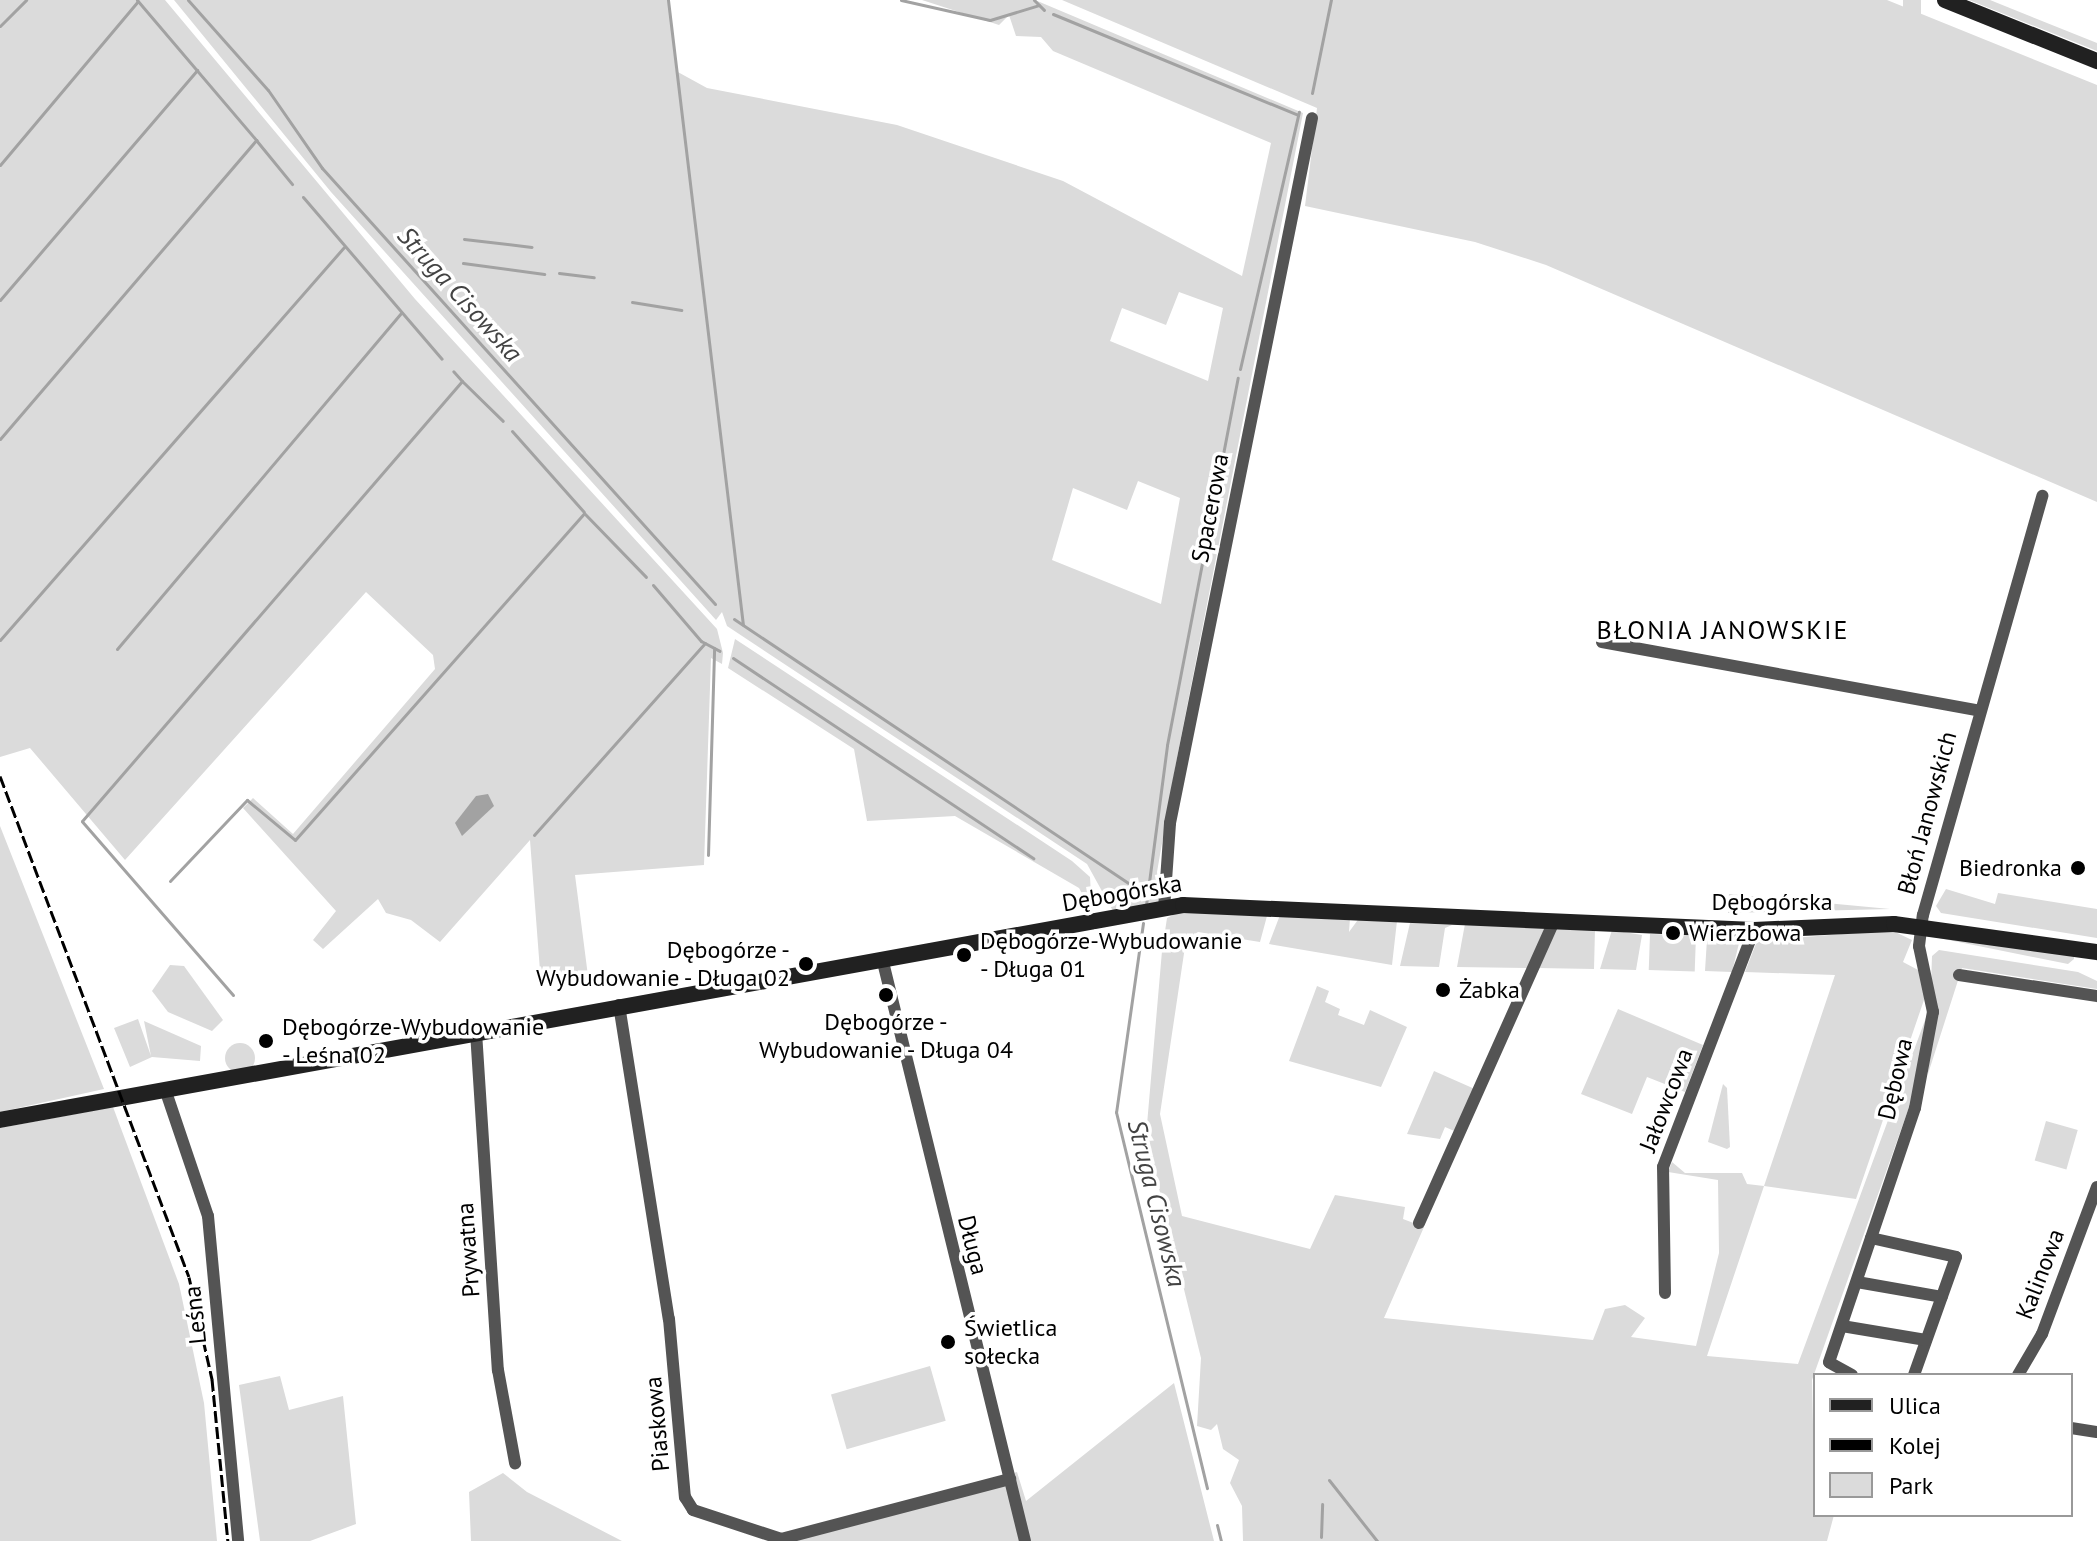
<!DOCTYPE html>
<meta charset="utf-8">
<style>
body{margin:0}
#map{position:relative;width:2097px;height:1541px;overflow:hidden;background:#fff;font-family:"PT Sans",sans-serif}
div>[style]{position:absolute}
.green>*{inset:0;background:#dbdbdb;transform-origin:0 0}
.round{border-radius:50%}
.water>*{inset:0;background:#a2a2a2}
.stream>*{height:3px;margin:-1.5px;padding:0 1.5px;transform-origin:1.5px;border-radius:1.5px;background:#a2a2a2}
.street>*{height:12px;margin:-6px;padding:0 6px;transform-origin:6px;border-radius:6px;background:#545454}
.secondary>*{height:16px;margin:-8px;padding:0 8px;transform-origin:8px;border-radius:8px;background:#212121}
.rail>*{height:3px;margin-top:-1.5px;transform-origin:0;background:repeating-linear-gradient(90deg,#000 0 12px,transparent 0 16px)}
.dots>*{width:22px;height:22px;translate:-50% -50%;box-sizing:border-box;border:4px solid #fff;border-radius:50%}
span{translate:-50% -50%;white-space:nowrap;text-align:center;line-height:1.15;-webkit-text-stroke:7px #fff;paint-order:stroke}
.street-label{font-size:24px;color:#000}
.poi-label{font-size:24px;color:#000}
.right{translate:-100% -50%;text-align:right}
.left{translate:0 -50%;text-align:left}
.water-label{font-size:26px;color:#434343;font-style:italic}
.neighbourhood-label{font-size:26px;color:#000;letter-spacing:2px}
.legend{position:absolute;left:1813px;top:1373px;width:260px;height:144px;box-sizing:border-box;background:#fff;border:2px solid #999;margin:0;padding:10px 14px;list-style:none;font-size:24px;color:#000}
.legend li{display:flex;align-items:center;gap:16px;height:40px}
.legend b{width:40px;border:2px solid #999}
</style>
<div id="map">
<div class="green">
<div style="clip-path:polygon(0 0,165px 0,415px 299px,717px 629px,723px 653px,722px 664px,711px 658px,704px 865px,575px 875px,588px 976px,541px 984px,530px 840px,440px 942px,411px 920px,386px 913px,378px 899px,323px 949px,313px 940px,336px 911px,243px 808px,253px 798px,293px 834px,435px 669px,433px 655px,366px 592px,125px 860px,30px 748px,0 757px)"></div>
<div style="clip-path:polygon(evenodd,174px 0,668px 0,676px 71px,707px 88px,897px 125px,1063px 181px,1242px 276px,1271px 143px,1053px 51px,1041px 37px,1016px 36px,1009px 15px,999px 25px,922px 0,1035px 0,1303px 113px,1176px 763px,1157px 872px,1160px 903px,1113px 911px,1087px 864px,727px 626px,722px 612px,716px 620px,331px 192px,174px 0,1179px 292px,1223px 308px,1208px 381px,1110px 341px,1122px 308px,1166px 325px,1179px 292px,174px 0,1138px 481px,1180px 498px,1161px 604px,1052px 560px,1073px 488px,1127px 510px,1138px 481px)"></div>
<div style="clip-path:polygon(1062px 0,1887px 0,2097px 85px,2097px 502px,1546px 265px,1475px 242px,1305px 206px,1317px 108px)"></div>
<div style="left:1903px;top:0;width:18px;height:209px"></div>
<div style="clip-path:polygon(1969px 0,1990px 0,2097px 43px,2097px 51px)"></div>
<div style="clip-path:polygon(735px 639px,1072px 861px,1090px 877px,1092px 912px,1079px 888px,955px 816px,867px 821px,854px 749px,728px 668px)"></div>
<div style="clip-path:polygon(0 826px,104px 1089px,0 1112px)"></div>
<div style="clip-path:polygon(1946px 889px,1995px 904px,1998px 893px,2097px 909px,2097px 938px,1941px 913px,1936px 906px)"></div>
<div style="clip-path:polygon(1729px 894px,1890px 909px,1728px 913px)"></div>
<div style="clip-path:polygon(1179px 912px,1267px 916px,1260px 942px,1198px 932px,1186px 940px,1160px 1114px,1182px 1216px,1310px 1249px,1335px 1195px,1405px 1207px,1403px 1219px,1424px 1227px,1384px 1318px,1593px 1340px,1605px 1309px,1625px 1305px,1645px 1318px,1631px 1337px,1696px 1346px,1719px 1253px,1718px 1180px,1668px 1172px,1672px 1162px,1685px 1173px,1742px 1173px,1747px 1184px,1764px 1186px,1835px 975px,1745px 972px,1757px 941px,1891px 930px,1912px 940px,1903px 962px,1920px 971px,1926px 994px,1856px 1199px,1764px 1186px,1707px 1356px,1798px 1364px,1928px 1012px,1913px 1096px,1812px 1380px,1815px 1515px,1834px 1515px,1827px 1541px,1243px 1541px,1242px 1506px,1230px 1483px,1239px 1460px,1223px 1449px,1217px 1424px,1211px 1430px,1197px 1426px,1201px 1358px,1146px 1136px,1162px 951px,1167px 918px)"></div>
<div style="clip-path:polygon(1280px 915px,1350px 918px,1349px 932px,1360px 917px,1397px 921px,1392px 965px,1269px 944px)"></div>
<div style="clip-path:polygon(1410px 923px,1452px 925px,1445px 928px,1439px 967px,1400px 966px)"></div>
<div style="clip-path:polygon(1465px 924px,1539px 925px,1546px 929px,1532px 968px,1457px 967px)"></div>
<div style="clip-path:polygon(1556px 929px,1595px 929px,1594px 969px,1538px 968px)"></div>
<div style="clip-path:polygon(1612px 930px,1642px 935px,1636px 970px,1600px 969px)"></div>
<div style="left:1650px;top:934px;width:46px;height:36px;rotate:2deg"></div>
<div style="clip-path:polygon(1929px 936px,2074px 956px,2074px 959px,2068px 964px)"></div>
<div style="clip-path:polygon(1707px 939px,1740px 939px,1732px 972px,1705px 971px)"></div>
<div style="clip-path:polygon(1939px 950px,2078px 972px,2097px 981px,2097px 989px,1962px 968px,1928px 1074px,1932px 956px)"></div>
<div style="clip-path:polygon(170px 965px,184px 966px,223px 1020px,212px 1031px,168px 1012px,152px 991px)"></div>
<div style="clip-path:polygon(1317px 986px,1329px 991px,1325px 1002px,1340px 1009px,1338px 1015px,1364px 1025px,1370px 1010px,1407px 1027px,1381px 1087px,1289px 1061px)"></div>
<div style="clip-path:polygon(1618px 1009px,1703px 1045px,1685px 1092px,1647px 1077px,1632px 1114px,1581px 1094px)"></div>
<div style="clip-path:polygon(138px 1019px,151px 1056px,144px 1021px,201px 1046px,200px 1061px,152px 1057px,130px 1067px,114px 1028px)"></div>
<div class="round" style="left:225px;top:1043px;width:30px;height:30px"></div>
<div style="clip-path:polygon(1434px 1071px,1477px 1090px,1459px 1133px,1445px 1127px,1440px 1139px,1407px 1134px)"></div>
<div style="clip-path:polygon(1723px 1084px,1727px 1088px,1730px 1147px,1727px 1149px,1708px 1142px)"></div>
<div style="clip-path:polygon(113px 1107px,179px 1284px,204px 1403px,217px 1541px,0 1541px,0 1128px)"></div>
<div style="left:2046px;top:1121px;width:33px;height:41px;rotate:16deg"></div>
<div style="left:930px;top:1366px;width:57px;height:103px;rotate:74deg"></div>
<div style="clip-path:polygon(280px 1376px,289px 1410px,343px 1396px,356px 1524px,310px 1541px,260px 1541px,239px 1385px)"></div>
<div style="clip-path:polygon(1174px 1383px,1214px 1541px,791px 1541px,1017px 1472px,1026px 1501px)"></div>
<div style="clip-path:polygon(503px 1473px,527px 1492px,622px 1541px,471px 1541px,469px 1492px)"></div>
</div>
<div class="water">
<div style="clip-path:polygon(476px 796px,488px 794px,494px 806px,462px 836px,455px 823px)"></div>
</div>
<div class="stream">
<div style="left:137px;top:0;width:184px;rotate:49.6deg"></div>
<div style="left:188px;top:0;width:120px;rotate:48.4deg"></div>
<div style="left:268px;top:90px;width:95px;rotate:55.3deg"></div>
<div style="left:322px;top:168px;width:587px;rotate:47.97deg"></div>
<div style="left:668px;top:0;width:629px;rotate:83.16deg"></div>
<div style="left:901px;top:0;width:91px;rotate:12.7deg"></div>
<div style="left:990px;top:20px;width:51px;rotate:-17deg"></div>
<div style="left:1034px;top:0;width:14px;rotate:45deg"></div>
<div style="left:1053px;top:14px;width:265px;rotate:22.4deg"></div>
<div style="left:0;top:26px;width:37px;rotate:-45deg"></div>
<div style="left:1312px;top:93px;width:95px;rotate:-78.5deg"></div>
<div style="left:0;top:165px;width:214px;rotate:-49.9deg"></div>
<div style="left:303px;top:197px;width:213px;rotate:49.4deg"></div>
<div style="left:464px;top:239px;width:68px;rotate:6.7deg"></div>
<div style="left:463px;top:263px;width:82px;rotate:7.7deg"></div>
<div style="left:559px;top:273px;width:35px;rotate:7deg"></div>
<div style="left:0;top:300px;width:303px;rotate:-49.4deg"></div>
<div style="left:632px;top:302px;width:50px;rotate:9.3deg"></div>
<div style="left:1240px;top:369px;width:264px;rotate:-77.1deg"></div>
<div style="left:462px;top:381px;width:57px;rotate:44.3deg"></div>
<div style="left:512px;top:431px;width:108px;rotate:48.4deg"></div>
<div style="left:0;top:439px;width:394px;rotate:-49.4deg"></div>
<div style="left:256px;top:140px;width:57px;rotate:50.7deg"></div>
<div style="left:653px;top:585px;width:74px;rotate:49.4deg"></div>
<div style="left:701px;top:641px;width:21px;rotate:28deg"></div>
<div style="left:734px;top:619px;width:496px;rotate:33.8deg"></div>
<div style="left:0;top:640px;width:522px;rotate:-48.8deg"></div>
<div style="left:117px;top:649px;width:440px;rotate:-49.8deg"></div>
<div style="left:733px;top:658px;width:361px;rotate:33.7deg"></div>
<div style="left:534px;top:835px;width:257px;rotate:-48.3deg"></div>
<div style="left:708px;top:855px;width:207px;rotate:-88.3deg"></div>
<div style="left:170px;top:881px;width:112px;rotate:-46.5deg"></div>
<div style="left:247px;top:800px;width:62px;rotate:39.8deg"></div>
<div style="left:295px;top:840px;width:436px;rotate:-48.5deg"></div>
<div style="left:584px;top:513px;width:89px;rotate:45.9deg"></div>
<div style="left:1146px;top:905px;width:161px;rotate:-82.5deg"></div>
<div style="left:1167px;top:745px;width:374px;rotate:-79.1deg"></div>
<div style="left:1143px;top:923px;width:191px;rotate:98.1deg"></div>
<div style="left:1116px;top:1112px;width:387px;rotate:76.4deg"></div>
<div style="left:233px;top:995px;width:230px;rotate:-131deg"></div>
<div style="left:82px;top:821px;width:581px;rotate:-49.18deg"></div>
<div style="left:462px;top:381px;width:13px;rotate:-132deg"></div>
<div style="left:1329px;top:1480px;width:78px;rotate:51.8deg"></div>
<div style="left:1217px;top:1525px;width:16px;rotate:76deg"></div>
<div style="left:1321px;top:1537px;width:33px;rotate:-88deg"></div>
</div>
<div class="street">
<div style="left:1602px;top:642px;width:382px;rotate:10.3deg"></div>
<div style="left:1164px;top:909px;width:86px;rotate:-86deg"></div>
<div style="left:1170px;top:823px;width:719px;rotate:-78.61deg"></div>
<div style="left:882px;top:958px;width:600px;rotate:76.22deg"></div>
<div style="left:1959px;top:975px;width:140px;rotate:8.7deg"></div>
<div style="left:619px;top:1005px;width:318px;rotate:81deg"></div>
<div style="left:669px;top:1319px;width:179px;rotate:84.9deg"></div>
<div style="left:685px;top:1497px;width:15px;rotate:58deg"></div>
<div style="left:693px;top:1510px;width:93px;rotate:18.2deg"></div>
<div style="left:781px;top:1539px;width:237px;rotate:-14.7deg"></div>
<div style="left:476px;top:1032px;width:339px;rotate:86.3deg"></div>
<div style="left:498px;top:1370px;width:95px;rotate:79.6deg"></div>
<div style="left:166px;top:1092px;width:131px;rotate:71.3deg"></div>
<div style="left:208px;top:1216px;width:326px;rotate:84.7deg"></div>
<div style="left:1419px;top:1223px;width:331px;rotate:-65.9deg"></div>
<div style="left:1871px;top:1238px;width:87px;rotate:12.6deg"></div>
<div style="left:1956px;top:1257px;width:125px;rotate:109.6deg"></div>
<div style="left:1857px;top:1282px;width:86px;rotate:10deg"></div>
<div style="left:1665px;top:1293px;width:126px;rotate:-90.9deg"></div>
<div style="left:1663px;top:1167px;width:254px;rotate:-69deg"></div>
<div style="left:1842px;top:1326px;width:85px;rotate:9.5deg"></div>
<div style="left:1852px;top:1375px;width:26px;rotate:-151deg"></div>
<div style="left:1829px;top:1362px;width:268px;rotate:-71.3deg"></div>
<div style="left:1915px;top:1108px;width:98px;rotate:-79.4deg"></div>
<div style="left:1933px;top:1012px;width:67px;rotate:-102deg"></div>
<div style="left:1919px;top:946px;width:31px;rotate:-83deg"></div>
<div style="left:1923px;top:915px;width:436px;rotate:-74.1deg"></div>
<div style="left:2018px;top:1375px;width:48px;rotate:-59.7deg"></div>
<div style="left:2042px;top:1334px;width:157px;rotate:-69.5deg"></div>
<div style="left:2071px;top:1428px;width:26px;rotate:9deg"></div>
</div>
<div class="secondary">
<div style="left:1945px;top:0;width:164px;rotate:21.9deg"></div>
<div style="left:0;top:1120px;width:1202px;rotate:-10.3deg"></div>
<div style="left:1183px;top:905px;width:572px;rotate:2.51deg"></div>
<div style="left:1754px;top:930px;width:140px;rotate:-2.5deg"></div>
<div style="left:1894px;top:924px;width:205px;rotate:7.9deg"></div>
</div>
<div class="rail">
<div style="left:0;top:776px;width:535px;rotate:69.33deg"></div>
<div style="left:189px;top:1277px;width:105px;rotate:77.3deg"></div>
<div style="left:212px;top:1379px;width:163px;rotate:84.4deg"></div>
</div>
<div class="dots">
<div style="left:2078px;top:868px;background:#000"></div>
<div style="left:1673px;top:933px;background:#000"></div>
<div style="left:964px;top:955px;background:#000"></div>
<div style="left:806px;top:964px;background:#000"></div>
<div style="left:1443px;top:990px;background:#000"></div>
<div style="left:886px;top:995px;background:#000"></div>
<div style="left:266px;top:1041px;background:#000"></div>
<div style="left:948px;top:1342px;background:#000"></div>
</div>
<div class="street-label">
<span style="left:1210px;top:508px;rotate:-79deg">Spacerowa</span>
<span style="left:1927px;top:813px;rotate:-75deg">Błoń Janowskich</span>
<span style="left:1122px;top:893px;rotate:-10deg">Dębogórska</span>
<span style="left:1772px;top:902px">Dębogórska</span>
<span style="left:1895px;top:1079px;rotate:-77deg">Dębowa</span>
<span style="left:1666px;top:1100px;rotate:-69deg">Jałowcowa</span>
<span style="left:973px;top:1245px;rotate:76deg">Długa</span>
<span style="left:468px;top:1250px;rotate:-94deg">Prywatna</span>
<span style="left:2040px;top:1274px;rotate:-69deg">Kalinowa</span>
<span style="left:195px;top:1315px;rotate:-96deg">Leśna</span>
<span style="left:657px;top:1424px;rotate:-95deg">Piaskowa</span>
</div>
<div class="poi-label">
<span class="right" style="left:2062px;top:868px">Biedronka</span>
<span class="left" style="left:1689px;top:933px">Wierzbowa</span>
<span class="left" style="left:980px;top:955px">Dębogórze-Wybudowanie<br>- Długa 01</span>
<span class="right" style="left:790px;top:964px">Dębogórze -<br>Wybudowanie - Długa 02</span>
<span class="left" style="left:1459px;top:990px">Żabka</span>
<span style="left:886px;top:1036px">Dębogórze -<br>Wybudowanie - Długa 04</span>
<span class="left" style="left:282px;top:1041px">Dębogórze-Wybudowanie<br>- Leśna 02</span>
<span class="left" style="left:964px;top:1342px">Świetlica<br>sołecka</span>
</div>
<div class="water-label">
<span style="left:460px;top:294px;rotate:48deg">Struga Cisowska</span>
<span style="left:1157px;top:1203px;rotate:76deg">Struga Cisowska</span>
</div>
<div class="neighbourhood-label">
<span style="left:1723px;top:630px">BŁONIA JANOWSKIE</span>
</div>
<ul class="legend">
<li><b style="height:10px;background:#212121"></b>Ulica</li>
<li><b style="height:10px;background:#000"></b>Kolej</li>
<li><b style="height:22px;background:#dbdbdb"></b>Park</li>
</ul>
</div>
